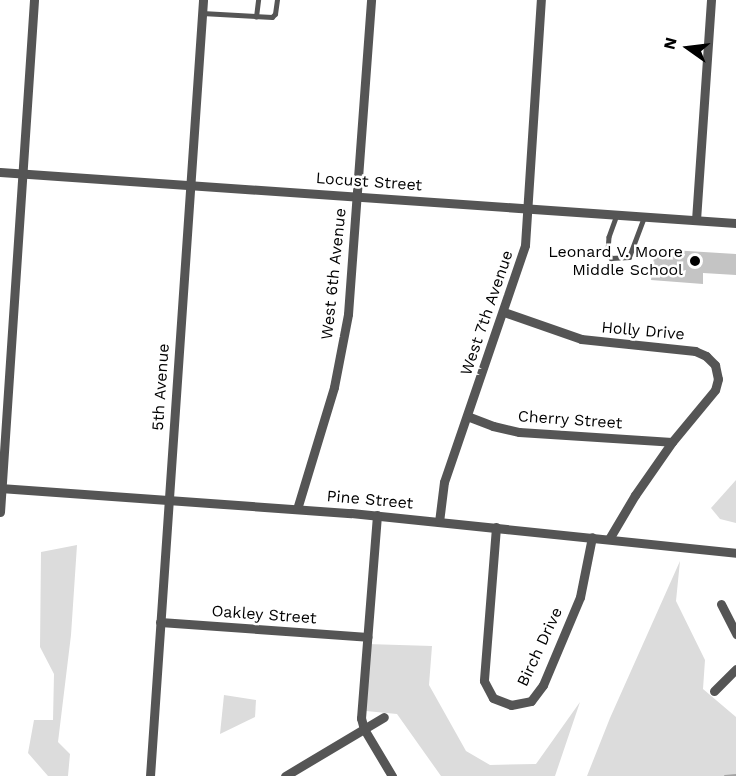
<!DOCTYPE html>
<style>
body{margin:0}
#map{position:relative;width:736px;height:776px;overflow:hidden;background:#fff;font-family:"Work Sans",sans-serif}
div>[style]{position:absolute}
.green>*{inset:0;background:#dcdcdc}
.stream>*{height:2px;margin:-1px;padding:0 1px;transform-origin:1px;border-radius:1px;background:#a3a3a3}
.building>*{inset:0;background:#c4c4c4}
.service>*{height:4.5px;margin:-2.25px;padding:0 2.25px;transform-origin:2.25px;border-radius:2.25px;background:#555}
.minor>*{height:9px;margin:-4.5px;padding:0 4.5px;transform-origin:4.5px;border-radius:4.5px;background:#555}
.dots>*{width:16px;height:16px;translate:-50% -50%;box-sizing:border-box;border:3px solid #fff;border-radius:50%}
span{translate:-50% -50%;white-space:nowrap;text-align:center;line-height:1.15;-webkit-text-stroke:5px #fff;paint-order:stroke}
.street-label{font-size:16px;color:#000}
.poi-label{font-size:16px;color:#000}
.right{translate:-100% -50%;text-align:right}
.north{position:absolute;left:658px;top:18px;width:60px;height:60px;-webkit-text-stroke:4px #fff;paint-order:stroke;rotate:284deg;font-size:16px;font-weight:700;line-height:24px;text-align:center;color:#000}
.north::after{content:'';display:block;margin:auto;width:21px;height:27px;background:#000;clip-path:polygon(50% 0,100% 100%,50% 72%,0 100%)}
</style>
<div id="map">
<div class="green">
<div style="clip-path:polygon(736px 480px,736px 523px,720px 519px,711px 508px)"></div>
<div style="clip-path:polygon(77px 545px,71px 635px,58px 742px,70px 754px,68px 776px,48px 776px,28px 753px,34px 720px,53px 720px,54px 674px,40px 647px,41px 552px)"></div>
<div style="clip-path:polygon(680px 561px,676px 601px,705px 660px,703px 689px,736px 717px,736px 776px,587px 776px,610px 718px)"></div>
<div style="clip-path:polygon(367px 644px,432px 646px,429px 685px,466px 751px,490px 765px,536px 764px,580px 702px,555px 776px,441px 776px,397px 714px,366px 711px)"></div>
<div style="clip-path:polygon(224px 695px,256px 700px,255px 717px,220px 734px)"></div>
</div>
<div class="stream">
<div style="left:725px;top:776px;width:11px;rotate:-5deg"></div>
</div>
<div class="building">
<div style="clip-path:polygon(655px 249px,736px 254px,736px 275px,703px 273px,703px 284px,651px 280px)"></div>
</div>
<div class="service">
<div style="left:202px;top:13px;width:70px;rotate:3.3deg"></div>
<div style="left:272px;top:17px;width:4px;rotate:-45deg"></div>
<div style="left:275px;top:14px;width:14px;rotate:-82deg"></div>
<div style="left:256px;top:17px;width:17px;rotate:-83deg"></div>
<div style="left:617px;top:215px;width:23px;rotate:110deg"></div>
<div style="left:609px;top:237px;width:15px;rotate:94deg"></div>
<div style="left:608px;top:252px;width:7px;rotate:63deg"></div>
<div style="left:611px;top:258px;width:18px;rotate:-3deg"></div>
<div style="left:629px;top:257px;width:43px;rotate:-69.4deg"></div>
</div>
<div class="minor">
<div style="left:0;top:172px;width:738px;rotate:3.96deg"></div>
<div style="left:696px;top:220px;width:221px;rotate:-86.1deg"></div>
<div style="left:504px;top:312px;width:82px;rotate:19.3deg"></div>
<div style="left:581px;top:339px;width:115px;rotate:6deg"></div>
<div style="left:695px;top:351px;width:12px;rotate:24deg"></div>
<div style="left:706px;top:356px;width:13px;rotate:45deg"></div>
<div style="left:715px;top:365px;width:14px;rotate:78deg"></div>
<div style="left:718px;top:379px;width:11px;rotate:105deg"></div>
<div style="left:715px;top:390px;width:67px;rotate:129.6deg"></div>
<div style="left:672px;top:442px;width:65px;rotate:124.9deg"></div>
<div style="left:635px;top:495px;width:51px;rotate:120.6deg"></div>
<div style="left:467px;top:416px;width:28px;rotate:21deg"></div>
<div style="left:493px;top:426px;width:27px;rotate:13deg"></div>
<div style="left:519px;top:432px;width:153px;rotate:3.7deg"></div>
<div style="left:0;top:488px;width:352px;rotate:4.1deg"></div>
<div style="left:351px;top:513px;width:387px;rotate:5.9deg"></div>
<div style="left:297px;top:509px;width:127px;rotate:-73.1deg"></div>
<div style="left:334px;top:387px;width:74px;rotate:-79.1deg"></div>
<div style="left:348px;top:314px;width:315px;rotate:-85.8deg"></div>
<div style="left:0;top:512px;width:513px;rotate:-86.2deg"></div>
<div style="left:377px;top:515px;width:204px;rotate:94.5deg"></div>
<div style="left:361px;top:718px;width:11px;rotate:75deg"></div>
<div style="left:364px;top:729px;width:55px;rotate:59.2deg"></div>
<div style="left:439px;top:522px;width:40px;rotate:-82.9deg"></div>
<div style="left:444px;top:482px;width:250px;rotate:-71.1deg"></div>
<div style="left:525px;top:245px;width:246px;rotate:-86.3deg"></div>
<div style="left:496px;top:527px;width:154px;rotate:94.5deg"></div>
<div style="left:484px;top:681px;width:19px;rotate:62deg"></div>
<div style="left:493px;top:698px;width:19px;rotate:21deg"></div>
<div style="left:511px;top:705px;width:20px;rotate:-11deg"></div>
<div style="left:531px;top:701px;width:20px;rotate:-53deg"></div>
<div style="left:543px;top:685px;width:95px;rotate:-67.2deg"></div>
<div style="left:580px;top:597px;width:61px;rotate:-78.7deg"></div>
<div style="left:721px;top:604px;width:34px;rotate:63deg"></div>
<div style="left:160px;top:622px;width:208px;rotate:4.1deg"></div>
<div style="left:714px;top:691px;width:31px;rotate:-45deg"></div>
<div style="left:150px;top:776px;width:778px;rotate:-86.09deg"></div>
<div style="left:285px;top:776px;width:115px;rotate:-30.8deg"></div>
</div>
<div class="dots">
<div style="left:695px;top:261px;background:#000"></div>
</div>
<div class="street-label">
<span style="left:369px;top:182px;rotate:4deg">Locust Street</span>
<span style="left:334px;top:274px;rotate:-84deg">West 6th Avenue</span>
<span style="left:487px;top:313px;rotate:-71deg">West 7th Avenue</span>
<span style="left:643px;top:331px;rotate:5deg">Holly Drive</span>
<span style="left:161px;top:387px;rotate:-86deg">5th Avenue</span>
<span style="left:570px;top:420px;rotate:4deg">Cherry Street</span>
<span style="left:370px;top:500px;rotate:5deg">Pine Street</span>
<span style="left:264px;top:615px;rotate:4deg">Oakley Street</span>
<span style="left:540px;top:647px;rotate:-65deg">Birch Drive</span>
</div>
<div class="poi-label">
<span class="right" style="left:683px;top:261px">Leonard V. Moore<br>Middle School</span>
</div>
<div class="north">N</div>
</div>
